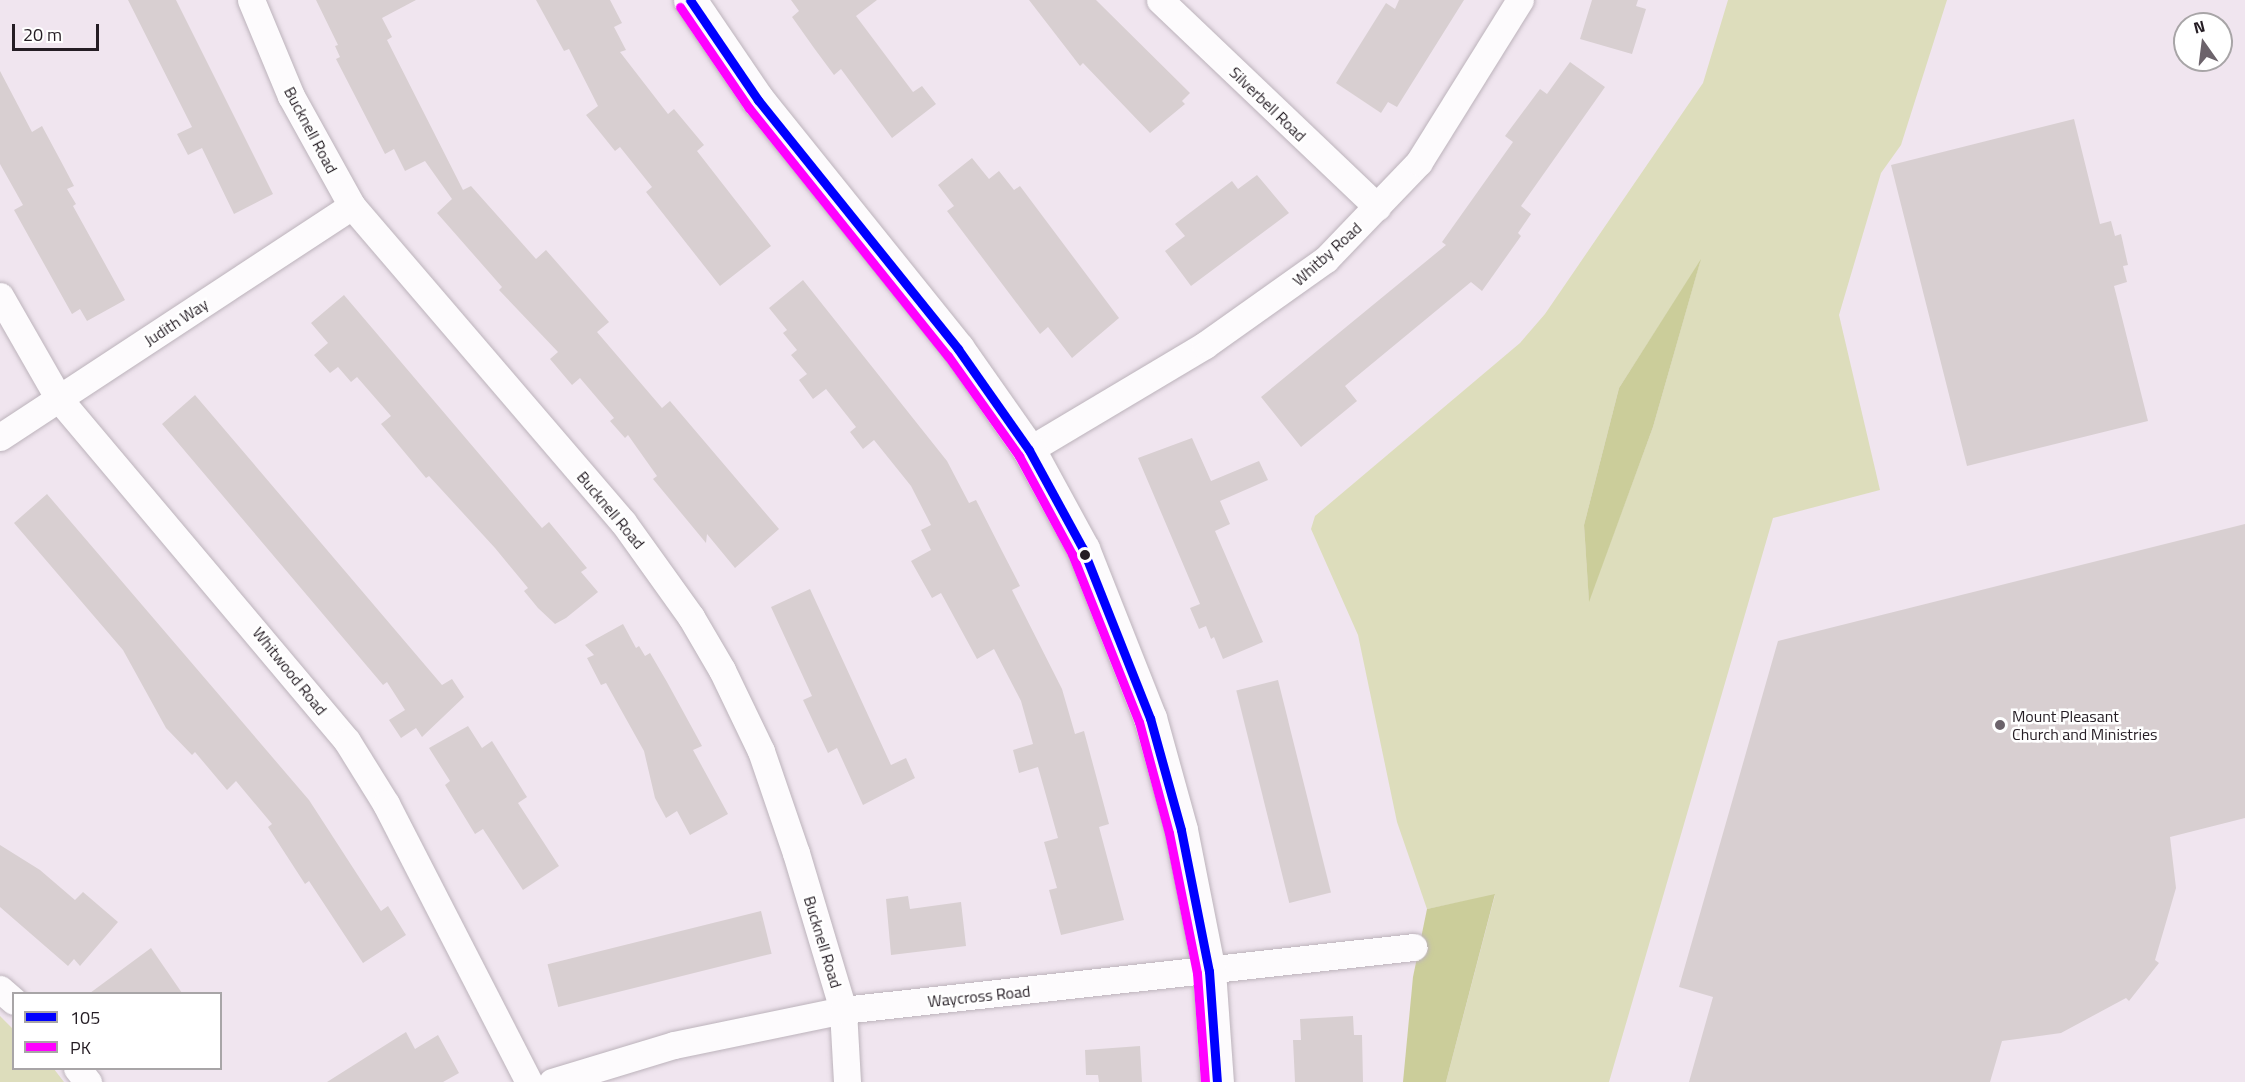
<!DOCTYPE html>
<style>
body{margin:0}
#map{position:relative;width:2245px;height:1082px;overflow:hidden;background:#f0e5ef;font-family:"Titillium Web",sans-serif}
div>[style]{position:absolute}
.green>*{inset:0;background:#ddddbc}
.forest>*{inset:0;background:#cbcd9a}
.building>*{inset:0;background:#d8cfd1;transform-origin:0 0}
.roads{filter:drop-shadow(0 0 2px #bcb3bb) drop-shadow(0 0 2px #bcb3bb)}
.street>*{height:27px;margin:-13.5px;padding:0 13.5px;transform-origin:13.5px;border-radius:13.5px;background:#fdfbfd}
.secondary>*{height:33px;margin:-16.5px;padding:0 16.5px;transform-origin:16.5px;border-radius:16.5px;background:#fdfbfd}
.bus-1>*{height:9px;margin:-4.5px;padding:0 4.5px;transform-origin:4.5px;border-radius:4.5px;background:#00f}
.bus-2>*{height:9px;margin:-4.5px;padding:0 4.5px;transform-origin:4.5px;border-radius:4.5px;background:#f0f}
.dots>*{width:16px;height:16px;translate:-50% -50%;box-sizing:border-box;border:3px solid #fff;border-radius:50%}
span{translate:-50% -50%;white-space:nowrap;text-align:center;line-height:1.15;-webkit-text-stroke:5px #fff;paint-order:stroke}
.street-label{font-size:16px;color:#251d24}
.poi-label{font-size:16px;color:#251d24}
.left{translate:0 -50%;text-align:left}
.legend{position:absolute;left:12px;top:992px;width:210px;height:78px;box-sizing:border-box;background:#fff;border:2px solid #a8a5a7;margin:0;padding:8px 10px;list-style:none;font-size:18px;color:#251d24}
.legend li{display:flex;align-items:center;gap:12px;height:30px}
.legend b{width:30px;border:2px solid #a8a5a7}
.north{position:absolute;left:2173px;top:12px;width:60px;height:60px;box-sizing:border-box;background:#fff;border:2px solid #a8a5a7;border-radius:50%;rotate:346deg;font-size:16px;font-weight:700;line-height:24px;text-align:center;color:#251d24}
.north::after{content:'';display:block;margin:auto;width:21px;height:27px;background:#6c636b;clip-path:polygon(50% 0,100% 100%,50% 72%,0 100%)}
.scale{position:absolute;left:12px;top:24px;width:87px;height:27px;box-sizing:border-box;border:3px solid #251d24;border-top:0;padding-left:8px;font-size:18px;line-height:21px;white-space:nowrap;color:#251d24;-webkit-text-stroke:4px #fff;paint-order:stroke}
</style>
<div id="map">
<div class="green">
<div style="clip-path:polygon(evenodd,1728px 0,1947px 0,1901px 145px,1881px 173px,1839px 315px,1880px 490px,1773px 518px,1609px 1082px,1446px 1082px,1495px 895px,1427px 909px,1397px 822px,1358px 635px,1311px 529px,1315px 516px,1520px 343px,1545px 314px,1703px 83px,1728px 0,1700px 262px,1653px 427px,1589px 600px,1584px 525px,1619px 388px,1700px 262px)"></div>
<div style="clip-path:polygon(0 1016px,13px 1029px,14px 1068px,54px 1069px,64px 1082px,0 1082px)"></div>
</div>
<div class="forest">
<div style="clip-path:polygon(1701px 259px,1653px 427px,1589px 602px,1584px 525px,1619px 388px)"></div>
<div style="clip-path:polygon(1495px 894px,1446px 1082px,1403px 1082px,1413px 977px,1427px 909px)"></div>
</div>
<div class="building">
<div style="clip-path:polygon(128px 0,176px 0,273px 194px,234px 214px,202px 148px,188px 155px,177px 134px,192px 127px)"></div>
<div style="clip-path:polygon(316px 0,416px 0,382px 18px,392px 37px,387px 40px,463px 190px,471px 186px,536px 259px,546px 250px,609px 322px,597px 332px,662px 408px,670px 401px,779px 529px,735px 568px,707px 534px,706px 543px,653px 479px,657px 476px,628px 435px,625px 438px,610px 421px,614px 418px,580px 378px,572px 385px,550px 359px,558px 352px,499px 290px,502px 287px,437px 213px,452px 199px,425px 161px,405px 171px,394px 149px,385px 154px,336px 59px,340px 57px,335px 46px,338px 45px)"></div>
<div style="clip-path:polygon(536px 0,610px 0,622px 23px,614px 27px,626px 50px,620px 52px,668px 114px,674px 109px,704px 145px,697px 151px,771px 246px,720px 286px,646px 192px,652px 187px,620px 147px,615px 151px,586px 115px,598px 106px,569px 49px,564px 51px)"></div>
<div style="clip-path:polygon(791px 0,877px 0,856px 16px,913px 92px,922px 86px,936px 104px,892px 138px,841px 69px,834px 75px,814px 48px,792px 17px,799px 11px)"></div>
<div style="clip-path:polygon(1029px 0,1096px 0,1190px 93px,1182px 101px,1185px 104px,1150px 133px,1083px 63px,1080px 66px)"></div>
<div style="clip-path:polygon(1399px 0,1464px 0,1397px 107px,1388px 102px,1381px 113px,1336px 83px,1386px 3px,1395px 9px)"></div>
<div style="clip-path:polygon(1592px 0,1638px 0,1636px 6px,1646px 9px,1632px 54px,1580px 39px)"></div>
<div style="clip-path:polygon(1570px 62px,1605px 87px,1521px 206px,1531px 214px,1518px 233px,1521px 236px,1482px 291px,1471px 282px,1345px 386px,1357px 401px,1301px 447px,1261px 397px,1446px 245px,1442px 242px,1513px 142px,1505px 136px,1540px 89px,1547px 94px)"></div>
<div style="clip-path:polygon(0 71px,32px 132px,42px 126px,64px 167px,74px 186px,67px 189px,76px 204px,73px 206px,125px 300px,87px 321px,80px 309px,72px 314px,14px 210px,23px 205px,0 164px)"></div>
<div style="clip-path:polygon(2074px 119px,2100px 224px,2111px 221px,2115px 236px,2121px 234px,2128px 265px,2123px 266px,2127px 282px,2114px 286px,2148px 421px,1967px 466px,1891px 165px)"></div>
<div style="clip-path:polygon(972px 158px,989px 179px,999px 171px,1014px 190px,1020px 186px,1119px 318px,1072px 358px,1048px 327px,1040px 334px,947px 211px,954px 206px,938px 185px)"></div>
<div style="clip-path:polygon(1257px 175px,1289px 213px,1191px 286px,1165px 251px,1185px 236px,1175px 224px,1232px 181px,1238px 189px)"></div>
<div style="clip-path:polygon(803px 280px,947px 461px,969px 503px,976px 500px,1003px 553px,1020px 586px,1012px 590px,1062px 689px,1075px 734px,1084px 731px,1109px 824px,1099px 827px,1124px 920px,1061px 935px,1049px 890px,1057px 888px,1044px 842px,1058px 838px,1038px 767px,1019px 773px,1013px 750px,1033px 744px,1021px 701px,994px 649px,977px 659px,941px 593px,932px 598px,911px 561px,931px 550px,921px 530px,931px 525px,911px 486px,874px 440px,863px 449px,850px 432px,856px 427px,826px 389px,813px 399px,799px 380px,807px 374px,791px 355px,797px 350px,783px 333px,787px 330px,769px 308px)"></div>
<div style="clip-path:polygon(344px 295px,542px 528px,549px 522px,587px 568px,581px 572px,598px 592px,566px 618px,555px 624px,538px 608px,524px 591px,528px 588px,495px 548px,429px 476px,426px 478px,381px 424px,391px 416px,357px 377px,351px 382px,338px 367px,330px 373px,314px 355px,328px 343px,311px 323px)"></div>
<div style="clip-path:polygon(195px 395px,442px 685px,452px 679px,464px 697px,422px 737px,416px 728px,401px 738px,389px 720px,405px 710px,387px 682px,383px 685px,162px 424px)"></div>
<div style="clip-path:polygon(1192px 438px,1211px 481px,1259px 461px,1268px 480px,1220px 501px,1230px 524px,1215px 531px,1263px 642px,1223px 659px,1214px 637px,1211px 639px,1206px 626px,1199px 629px,1190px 608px,1200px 604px,1138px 458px)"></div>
<div style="clip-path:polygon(47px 494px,309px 800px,381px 911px,388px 906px,406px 935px,363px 963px,309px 881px,305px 884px,268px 827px,272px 824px,236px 781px,227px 790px,195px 752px,192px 755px,166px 728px,123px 650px,14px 523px)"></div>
<div style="clip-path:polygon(2245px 524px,2245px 818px,2170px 837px,2176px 888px,2155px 960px,2159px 963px,2129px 1001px,2126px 998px,2061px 1033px,2002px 1041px,1990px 1082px,1689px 1082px,1713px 997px,1679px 987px,1778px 641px)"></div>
<div style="clip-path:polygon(810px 589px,891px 765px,906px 758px,915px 778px,863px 805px,837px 748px,828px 753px,803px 700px,812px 696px,771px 607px)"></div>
<div style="clip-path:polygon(623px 624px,636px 648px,639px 646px,645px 656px,650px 653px,667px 682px,702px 746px,693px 750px,728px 814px,690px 835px,677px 811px,666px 818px,655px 798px,644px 751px,606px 683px,601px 685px,587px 658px,594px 655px,585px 645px)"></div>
<div style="left:1278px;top:680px;width:219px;height:43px;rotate:76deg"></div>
<div style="clip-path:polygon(468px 726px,482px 748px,492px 741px,527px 797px,518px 803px,559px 866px,523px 890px,483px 829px,475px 834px,445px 785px,450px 781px,429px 748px)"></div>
<div style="clip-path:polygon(0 845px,40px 870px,75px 900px,83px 892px,118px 922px,80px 966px,74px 959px,68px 966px,0 907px)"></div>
<div style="clip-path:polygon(908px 896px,910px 909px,961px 902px,966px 946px,891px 955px,886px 899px)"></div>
<div style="left:761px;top:911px;width:44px;height:220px;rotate:76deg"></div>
<div style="clip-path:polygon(151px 948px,182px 993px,90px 993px)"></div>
<div style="clip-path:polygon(1353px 1016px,1354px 1035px,1362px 1035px,1363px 1082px,1295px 1082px,1293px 1040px,1301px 1040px,1300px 1019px)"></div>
<div style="clip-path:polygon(406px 1032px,415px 1049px,438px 1035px,459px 1073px,443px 1082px,327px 1082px)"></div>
<div style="clip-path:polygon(1140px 1046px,1142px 1082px,1099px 1082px,1098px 1075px,1086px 1075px,1085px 1050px)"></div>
</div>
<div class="roads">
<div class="street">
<div style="left:251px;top:0;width:104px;rotate:67.4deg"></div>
<div style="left:291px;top:96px;width:126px;rotate:61deg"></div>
<div style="left:352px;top:206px;width:416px;rotate:49.4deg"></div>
<div style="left:623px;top:522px;width:117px;rotate:54.4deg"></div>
<div style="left:691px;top:617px;width:61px;rotate:59.7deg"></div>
<div style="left:722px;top:670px;width:90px;rotate:64.3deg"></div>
<div style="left:761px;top:751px;width:108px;rotate:71.1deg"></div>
<div style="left:796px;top:853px;width:164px;rotate:73.3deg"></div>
<div style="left:843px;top:1010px;width:72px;rotate:86.8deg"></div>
<div style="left:1160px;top:0;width:300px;rotate:43.6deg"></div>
<div style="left:0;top:296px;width:119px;rotate:60.2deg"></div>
<div style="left:59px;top:399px;width:447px;rotate:49.9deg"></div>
<div style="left:347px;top:741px;width:74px;rotate:58.2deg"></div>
<div style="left:386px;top:804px;width:313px;rotate:62.8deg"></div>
<div style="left:0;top:437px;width:421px;rotate:-33.3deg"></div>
<div style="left:1029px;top:450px;width:205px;rotate:-30.8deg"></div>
<div style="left:1205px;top:345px;width:148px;rotate:-35.4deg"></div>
<div style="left:1326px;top:259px;width:134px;rotate:-46.2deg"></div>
<div style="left:1419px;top:162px;width:191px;rotate:-58.1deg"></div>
<div style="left:0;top:989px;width:18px;rotate:41deg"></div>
<div style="left:77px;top:1068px;width:18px;rotate:52deg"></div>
<div style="left:552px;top:1082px;width:127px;rotate:-16.9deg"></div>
<div style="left:674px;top:1045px;width:173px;rotate:-11.7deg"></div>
<div style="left:843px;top:1010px;width:574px;rotate:-6.3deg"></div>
</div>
<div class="secondary">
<div style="left:690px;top:0;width:121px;rotate:55.8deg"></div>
<div style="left:758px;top:100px;width:319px;rotate:51.2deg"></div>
<div style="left:958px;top:349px;width:123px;rotate:54.9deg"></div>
<div style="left:1029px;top:450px;width:113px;rotate:61.4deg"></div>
<div style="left:1083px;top:549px;width:182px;rotate:68.4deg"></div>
<div style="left:1150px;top:718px;width:116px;rotate:74.5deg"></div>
<div style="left:1181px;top:830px;width:144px;rotate:78.8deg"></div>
<div style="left:1209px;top:971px;width:111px;rotate:85.9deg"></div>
</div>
</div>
<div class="bus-1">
<div style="left:690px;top:0;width:121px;rotate:55.8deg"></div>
<div style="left:758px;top:100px;width:319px;rotate:51.2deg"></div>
<div style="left:958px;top:349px;width:123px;rotate:54.9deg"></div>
<div style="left:1029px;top:450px;width:113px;rotate:61.4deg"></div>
<div style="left:1083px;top:549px;width:182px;rotate:68.4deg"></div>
<div style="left:1150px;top:718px;width:116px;rotate:74.5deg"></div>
<div style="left:1181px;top:830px;width:144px;rotate:78.8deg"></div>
<div style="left:1209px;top:971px;width:111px;rotate:85.9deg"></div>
</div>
<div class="bus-2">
<div style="left:680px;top:7px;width:122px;rotate:55.7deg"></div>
<div style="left:749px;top:108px;width:318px;rotate:51.3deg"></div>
<div style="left:948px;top:356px;width:123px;rotate:54.6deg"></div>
<div style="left:1019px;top:456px;width:111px;rotate:61.6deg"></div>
<div style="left:1072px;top:554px;width:181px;rotate:68.3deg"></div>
<div style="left:1139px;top:722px;width:115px;rotate:74.9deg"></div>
<div style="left:1169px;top:833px;width:143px;rotate:78.7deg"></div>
<div style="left:1197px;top:973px;width:109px;rotate:85.8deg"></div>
</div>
<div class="dots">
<div style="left:1085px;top:555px;background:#251d24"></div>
<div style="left:2000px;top:725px;background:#6c636b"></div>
</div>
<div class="street-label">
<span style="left:1268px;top:104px;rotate:44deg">Silverbell Road</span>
<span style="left:311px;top:130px;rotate:62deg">Bucknell Road</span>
<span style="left:1327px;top:254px;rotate:-42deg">Whitby Road</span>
<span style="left:176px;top:322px;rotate:-33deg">Judith Way</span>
<span style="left:611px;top:510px;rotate:50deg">Bucknell Road</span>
<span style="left:290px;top:671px;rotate:51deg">Whitwood Road</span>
<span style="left:823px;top:942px;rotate:73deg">Bucknell Road</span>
<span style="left:979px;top:996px;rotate:-6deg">Waycross Road</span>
</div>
<div class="poi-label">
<span class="left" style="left:2012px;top:725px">Mount Pleasant<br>Church and Ministries</span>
</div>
<ul class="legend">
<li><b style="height:8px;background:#00f"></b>105</li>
<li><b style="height:8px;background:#f0f"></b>PK</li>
</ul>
<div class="north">N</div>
<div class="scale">20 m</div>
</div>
